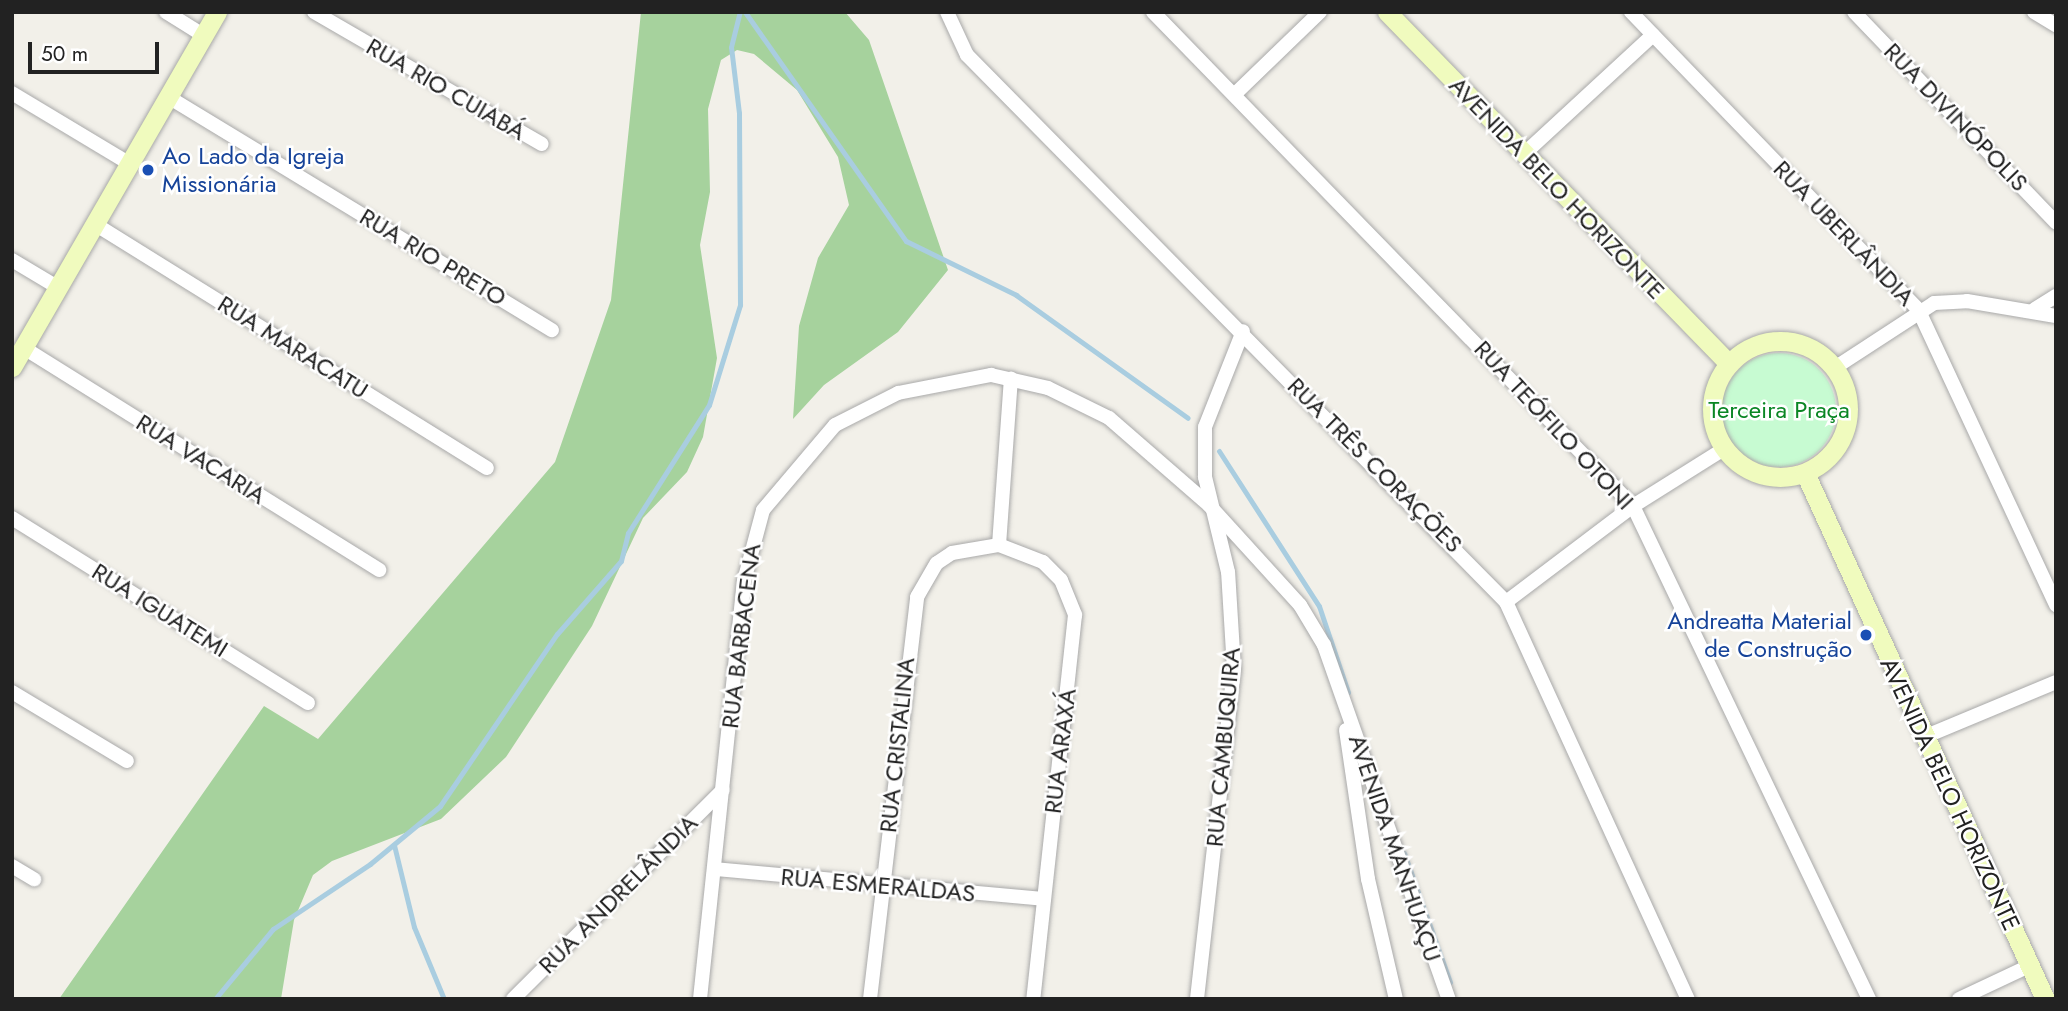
<!DOCTYPE html>
<meta charset="utf-8">
<style>
body{margin:0}
#map{position:relative;width:2068px;height:1011px;overflow:hidden;background:#f2f0e9;font-family:Jost,sans-serif}
div>[style]{position:absolute}
.forest>*{inset:0;background:#a6d29d}
.park>*{inset:0;background:#c7fbd2}
.round{border-radius:50%}
.stream>*{height:5px;margin:-2.5px;padding:0 2.5px;transform-origin:2.5px;border-radius:2.5px;background:#a9cde0}
.roads{filter:drop-shadow(0 0 2px #a9a9a9) drop-shadow(0 0 2px #a9a9a9)}
.street>*{height:14px;margin:-7px;padding:0 7px;transform-origin:7px;border-radius:7px;background:#fff}
.secondary>*{height:19px;margin:-9.5px;padding:0 9.5px;transform-origin:9.5px;border-radius:9.5px;background:#f0fbbe}
.secondary>.ring{margin:-9.5px;padding:0;box-sizing:content-box;background:none;border:19px solid #f0fbbe;border-radius:50%}
.dots>*{width:19px;height:19px;translate:-50% -50%;box-sizing:border-box;border:4px solid #fff;border-radius:50%}
span{translate:-50% -50%;white-space:nowrap;text-align:center;line-height:1.15;-webkit-text-stroke:5px #fff;paint-order:stroke}
.street-label{font-size:24px;color:#222}
.transit-label{font-size:24px;color:#164399}
.left{translate:0 -50%;text-align:left}
.right{translate:-100% -50%;text-align:right}
.park-label{font-size:24px;color:#0a8624}
.frame{position:absolute;inset:0;border:14px solid #222;pointer-events:none}
.scale{position:absolute;left:28px;top:42px;width:131px;height:32px;box-sizing:border-box;border:4px solid #222;border-top:0;padding-left:9px;font-size:21px;line-height:24px;white-space:nowrap;color:#222;-webkit-text-stroke:5px #fff;paint-order:stroke}
</style>
<div id="map">
<div class="forest">
<div style="clip-path:polygon(641px 12px,845px 12px,869px 40px,948px 270px,898px 332px,824px 385px,793px 419px,799px 326px,818px 258px,849px 205px,838px 157px,797px 90px,754px 54px,737px 50px,721px 60px,708px 109px,710px 192px,700px 245px,717px 358px,703px 437px,687px 472px,643px 518px,592px 626px,506px 757px,441px 819px,332px 861px,313px 875px,294px 920px,281px 999px,59px 999px,264px 706px,318px 739px,555px 462px,611px 300px)"></div>
</div>
<div class="park">
<div class="round" style="left:1722px;top:353px;width:114px;height:114px"></div>
</div>
<div class="stream">
<div style="left:745px;top:12px;width:280px;rotate:54.9deg"></div>
<div style="left:906px;top:241px;width:123px;rotate:26.1deg"></div>
<div style="left:1016px;top:295px;width:211px;rotate:35.6deg"></div>
<div style="left:1219px;top:451px;width:184px;rotate:57.2deg"></div>
<div style="left:1319px;top:606px;width:91px;rotate:71.4deg"></div>
<div style="left:394px;top:845px;width:84px;rotate:76.3deg"></div>
<div style="left:414px;top:927px;width:78px;rotate:67.4deg"></div>
<div style="left:1404px;top:853px;width:137px;rotate:70.4deg"></div>
<div style="left:215px;top:999px;width:91px;rotate:-50.4deg"></div>
<div style="left:273px;top:929px;width:117px;rotate:-33.8deg"></div>
<div style="left:370px;top:864px;width:91px;rotate:-39.6deg"></div>
<div style="left:440px;top:806px;width:208px;rotate:-55.8deg"></div>
<div style="left:557px;top:634px;width:97px;rotate:-48.8deg"></div>
<div style="left:621px;top:561px;width:29px;rotate:-76deg"></div>
<div style="left:628px;top:533px;width:151px;rotate:-57.7deg"></div>
<div style="left:709px;top:405px;width:105px;rotate:-72.8deg"></div>
<div style="left:740px;top:305px;width:192px;rotate:-90.3deg"></div>
<div style="left:739px;top:113px;width:66px;rotate:-96.9deg"></div>
<div style="left:731px;top:47px;width:36px;rotate:-76deg"></div>
</div>
<div class="roads">
<div class="street">
<div style="left:166px;top:12px;width:44px;rotate:31.9deg"></div>
<div style="left:314px;top:12px;width:263px;rotate:30.1deg"></div>
<div style="left:947px;top:12px;width:47px;rotate:65.1deg"></div>
<div style="left:967px;top:55px;width:768px;rotate:45.42deg"></div>
<div style="left:1506px;top:602px;width:437px;rotate:65.4deg"></div>
<div style="left:1153px;top:12px;width:689px;rotate:45.82deg"></div>
<div style="left:1633px;top:506px;width:547px;rotate:64.42deg"></div>
<div style="left:1631px;top:12px;width:413px;rotate:46deg"></div>
<div style="left:1918px;top:309px;width:327px;rotate:65deg"></div>
<div style="left:1854px;top:12px;width:292px;rotate:46.2deg"></div>
<div style="left:2034px;top:12px;width:26px;rotate:31deg"></div>
<div style="left:12px;top:93px;width:138px;rotate:31deg"></div>
<div style="left:1235px;top:94px;width:118px;rotate:-44deg"></div>
<div style="left:170px;top:98px;width:447px;rotate:31.3deg"></div>
<div style="left:1525px;top:153px;width:174px;rotate:-42.7deg"></div>
<div style="left:98px;top:226px;width:458px;rotate:31.9deg"></div>
<div style="left:12px;top:260px;width:55px;rotate:30.8deg"></div>
<div style="left:2035px;top:309px;width:25px;rotate:-32deg"></div>
<div style="left:24px;top:348px;width:419px;rotate:32deg"></div>
<div style="left:1836px;top:367px;width:117px;rotate:-33.1deg"></div>
<div style="left:1934px;top:303px;width:33px;rotate:-3deg"></div>
<div style="left:1967px;top:301px;width:90px;rotate:9.6deg"></div>
<div style="left:12px;top:518px;width:349px;rotate:32deg"></div>
<div style="left:999px;top:545px;width:167px;rotate:-85.9deg"></div>
<div style="left:1506px;top:602px;width:159px;rotate:-37.1deg"></div>
<div style="left:1633px;top:506px;width:107px;rotate:-32.1deg"></div>
<div style="left:12px;top:692px;width:134px;rotate:31deg"></div>
<div style="left:1346px;top:730px;width:151px;rotate:81.6deg"></div>
<div style="left:1368px;top:879px;width:123px;rotate:76.9deg"></div>
<div style="left:1924px;top:737px;width:143px;rotate:-22.6deg"></div>
<div style="left:12px;top:866px;width:26px;rotate:31deg"></div>
<div style="left:715px;top:869px;width:328px;rotate:5.2deg"></div>
<div style="left:513px;top:999px;width:296px;rotate:-44.9deg"></div>
<div style="left:700px;top:999px;width:420px;rotate:-84deg"></div>
<div style="left:744px;top:581px;width:73px;rotate:-75deg"></div>
<div style="left:763px;top:510px;width:111px;rotate:-49.7deg"></div>
<div style="left:835px;top:425px;width:71px;rotate:-26.9deg"></div>
<div style="left:898px;top:393px;width:95px;rotate:-11deg"></div>
<div style="left:991px;top:375px;width:58px;rotate:12.8deg"></div>
<div style="left:1048px;top:388px;width:68px;rotate:26.2deg"></div>
<div style="left:1109px;top:418px;width:133px;rotate:41deg"></div>
<div style="left:1209px;top:505px;width:135px;rotate:47.7deg"></div>
<div style="left:1300px;top:605px;width:47px;rotate:59deg"></div>
<div style="left:1324px;top:645px;width:375px;rotate:70.6deg"></div>
<div style="left:870px;top:999px;width:405px;rotate:-83.3deg"></div>
<div style="left:917px;top:597px;width:39px;rotate:-60deg"></div>
<div style="left:937px;top:563px;width:18px;rotate:-34deg"></div>
<div style="left:952px;top:553px;width:48px;rotate:-9.7deg"></div>
<div style="left:999px;top:545px;width:47px;rotate:21.1deg"></div>
<div style="left:1043px;top:562px;width:25px;rotate:45deg"></div>
<div style="left:1061px;top:580px;width:38px;rotate:68deg"></div>
<div style="left:1075px;top:615px;width:386px;rotate:96.2deg"></div>
<div style="left:1197px;top:999px;width:332px;rotate:-83.6deg"></div>
<div style="left:1234px;top:669px;width:97px;rotate:-93.5deg"></div>
<div style="left:1228px;top:572px;width:98px;rotate:-103.6deg"></div>
<div style="left:1205px;top:477px;width:50px;rotate:-90deg"></div>
<div style="left:1205px;top:427px;width:103px;rotate:-68.4deg"></div>
<div style="left:1959px;top:999px;width:77px;rotate:-25.2deg"></div>
</div>
<div class="secondary">
<div style="left:1387px;top:12px;width:489px;rotate:45.8deg"></div>
<div class="ring" style="left:1712px;top:341px;width:117px;height:117px"></div>
<div style="left:12px;top:367px;width:410px;rotate:-60deg"></div>
<div style="left:1805px;top:473px;width:578px;rotate:65.47deg"></div>
</div>
</div>
<div class="dots">
<div style="left:148px;top:170px;background:#1a4fb4"></div>
<div style="left:1866px;top:635px;background:#1a4fb4"></div>
</div>
<div class="street-label">
<span style="left:446px;top:89px;rotate:30deg">RUA RIO CUIABÁ</span>
<span style="left:1956px;top:117px;rotate:46deg">RUA DIVINÓPOLIS</span>
<span style="left:1557px;top:188px;rotate:46deg">AVENIDA BELO HORIZONTE</span>
<span style="left:1844px;top:233px;rotate:46deg">RUA UBERLÂNDIA</span>
<span style="left:433px;top:257px;rotate:31deg">RUA RIO PRETO</span>
<span style="left:293px;top:347px;rotate:32deg">RUA MARACATU</span>
<span style="left:1554px;top:425px;rotate:47deg">RUA TEÓFILO OTONI</span>
<span style="left:201px;top:459px;rotate:32deg">RUA VACARIA</span>
<span style="left:1375px;top:465px;rotate:45deg">RUA TRÊS CORAÇÕES</span>
<span style="left:160px;top:610px;rotate:32deg">RUA IGUATEMI</span>
<span style="left:741px;top:636px;rotate:-83deg">RUA BARBACENA</span>
<span style="left:897px;top:745px;rotate:-84deg">RUA CRISTALINA</span>
<span style="left:1223px;top:747px;rotate:-85deg">RUA CAMBUQUIRA</span>
<span style="left:1060px;top:751px;rotate:-83deg">RUA ARAXÁ</span>
<span style="left:1950px;top:794px;rotate:65deg">AVENIDA BELO HORIZONTE</span>
<span style="left:1395px;top:848px;rotate:71deg">AVENIDA MANHUAÇU</span>
<span style="left:878px;top:885px;rotate:5deg">RUA ESMERALDAS</span>
<span style="left:618px;top:894px;rotate:-45deg">RUA ANDRELÂNDIA</span>
</div>
<div class="transit-label">
<span class="left" style="left:162px;top:170px">Ao Lado da Igreja<br>Missionária</span>
<span class="right" style="left:1852px;top:635px">Andreatta Material<br>de Construção</span>
</div>
<div class="park-label">
<span style="left:1779px;top:410px">Terceira Praça</span>
</div>
<div class="frame"></div>
<div class="scale">50 m</div>
</div>
